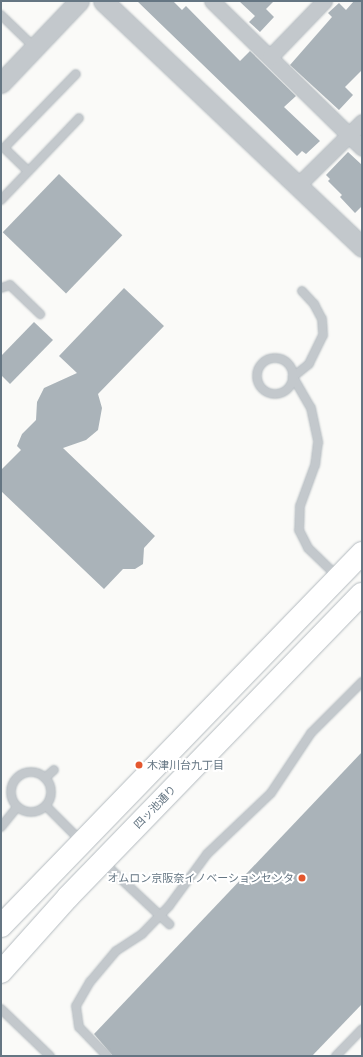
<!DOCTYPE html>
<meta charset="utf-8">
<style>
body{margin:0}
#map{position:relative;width:363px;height:1057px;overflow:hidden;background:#fafaf8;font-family:Inter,"Noto Sans JP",sans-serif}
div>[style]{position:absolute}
.building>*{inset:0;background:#aab3b9;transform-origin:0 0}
.roads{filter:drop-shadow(0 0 1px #b3babf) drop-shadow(0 0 1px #b3babf)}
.service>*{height:8px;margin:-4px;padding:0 4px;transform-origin:4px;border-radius:4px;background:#c3c8cc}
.service>.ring{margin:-4px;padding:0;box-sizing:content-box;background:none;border:8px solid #c3c8cc;border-radius:50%}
.minor>*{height:15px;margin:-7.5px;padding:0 7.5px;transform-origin:7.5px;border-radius:7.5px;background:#c3c8cc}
.tertiary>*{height:19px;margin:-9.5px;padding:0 9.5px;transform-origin:9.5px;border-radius:9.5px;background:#c3c8cc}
.secondary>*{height:22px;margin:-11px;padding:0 11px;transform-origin:11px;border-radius:11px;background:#fff}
.dots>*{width:11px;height:11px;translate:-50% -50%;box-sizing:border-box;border:2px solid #fff;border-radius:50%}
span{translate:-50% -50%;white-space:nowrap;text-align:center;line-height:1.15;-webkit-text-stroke:4px #fff;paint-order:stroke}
.poi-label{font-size:11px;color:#657683}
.left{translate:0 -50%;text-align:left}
.right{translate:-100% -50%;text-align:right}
.street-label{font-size:11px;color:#657683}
.frame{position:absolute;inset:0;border:2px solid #657683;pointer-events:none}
</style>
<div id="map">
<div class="building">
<div style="clip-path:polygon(137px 1px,173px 1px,182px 10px,186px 6px,240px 61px,250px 51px,296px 96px,284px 107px,320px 141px,306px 154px,302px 151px,297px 156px)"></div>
<div style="clip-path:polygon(239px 1px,274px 1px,266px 9px,274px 17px,260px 32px,249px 22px,255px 16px)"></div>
<div style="clip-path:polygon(354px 1px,362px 1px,362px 70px,345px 87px,353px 95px,339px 110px,290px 65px,332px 17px,328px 13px,339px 3px,346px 10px)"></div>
<div style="clip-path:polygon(348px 152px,362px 165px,362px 206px,355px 213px,340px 197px,342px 195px,328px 181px,330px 179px,326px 175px)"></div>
<div style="left:59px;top:174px;width:88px;height:81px;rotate:44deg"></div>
<div style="clip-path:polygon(124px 288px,164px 326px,98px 394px,102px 408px,98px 430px,86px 440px,63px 448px,155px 536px,144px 548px,143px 564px,135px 569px,123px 569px,104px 589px,1px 491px,1px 470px,21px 450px,17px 446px,22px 434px,36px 420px,37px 402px,44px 388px,77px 373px,59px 356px)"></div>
<div style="clip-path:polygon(34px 322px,53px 340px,10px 384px,1px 375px,1px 356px)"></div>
<div style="clip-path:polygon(362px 752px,362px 1004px,312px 1056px,113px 1056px,94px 1034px)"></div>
</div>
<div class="roads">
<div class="service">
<div style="left:1px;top:15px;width:47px;rotate:44.1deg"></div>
<div style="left:28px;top:171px;width:33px;rotate:-136deg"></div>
<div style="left:4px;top:148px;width:103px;rotate:-45.8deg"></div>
<div style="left:1px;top:200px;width:113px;rotate:-46.4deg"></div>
<div style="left:1px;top:288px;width:9px;rotate:-18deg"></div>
<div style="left:10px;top:285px;width:42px;rotate:44deg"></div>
<div style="left:302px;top:291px;width:18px;rotate:47deg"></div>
<div style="left:314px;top:304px;width:17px;rotate:62deg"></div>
<div style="left:322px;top:319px;width:16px;rotate:86deg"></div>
<div style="left:323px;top:335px;width:32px;rotate:116deg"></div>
<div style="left:309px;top:364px;width:21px;rotate:141deg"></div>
<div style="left:293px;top:377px;width:36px;rotate:60deg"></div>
<div style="left:311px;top:408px;width:35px;rotate:78deg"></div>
<div style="left:318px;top:442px;width:23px;rotate:97deg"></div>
<div style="left:315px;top:465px;width:44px;rotate:110.1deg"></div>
<div style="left:300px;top:506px;width:24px;rotate:92deg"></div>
<div style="left:299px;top:530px;width:20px;rotate:63deg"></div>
<div style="left:308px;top:548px;width:42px;rotate:44deg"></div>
<div class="ring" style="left:257px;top:358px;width:28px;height:28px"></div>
<div class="ring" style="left:11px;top:772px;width:32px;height:32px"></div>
<div style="left:45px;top:778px;width:12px;rotate:-42deg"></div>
<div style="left:46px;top:806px;width:51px;rotate:45deg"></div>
<div style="left:1px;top:827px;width:26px;rotate:-51deg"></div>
<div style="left:103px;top:862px;width:91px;rotate:43.2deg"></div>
<div style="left:1px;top:1009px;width:68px;rotate:43.8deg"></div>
<div style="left:107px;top:1056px;width:40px;rotate:-134deg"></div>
<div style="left:79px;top:1027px;width:21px;rotate:-98deg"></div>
<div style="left:76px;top:1006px;width:28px;rotate:-60deg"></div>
<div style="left:90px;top:982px;width:40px;rotate:-50deg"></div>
<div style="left:116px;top:951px;width:31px;rotate:-33deg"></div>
<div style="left:142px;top:934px;width:39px;rotate:-46deg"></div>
<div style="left:169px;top:906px;width:64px;rotate:-53.8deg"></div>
<div style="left:207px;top:854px;width:88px;rotate:-43.6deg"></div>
<div style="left:271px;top:793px;width:72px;rotate:-56.3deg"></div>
<div style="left:311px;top:733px;width:72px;rotate:-45deg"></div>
<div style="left:336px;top:1056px;width:37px;rotate:-46deg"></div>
</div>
<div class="minor">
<div style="left:212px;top:1px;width:210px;rotate:44.4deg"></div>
<div style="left:270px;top:57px;width:78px;rotate:-46deg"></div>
<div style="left:297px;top:186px;width:91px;rotate:-44.6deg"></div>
</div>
<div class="tertiary">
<div style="left:103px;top:1px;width:357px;rotate:43.5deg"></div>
<div style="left:1px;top:83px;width:113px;rotate:-46.4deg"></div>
</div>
<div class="secondary">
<div style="left:1px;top:926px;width:519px;rotate:-45.94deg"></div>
<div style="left:1px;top:972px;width:101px;rotate:-48.2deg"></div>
<div style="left:68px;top:897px;width:422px;rotate:-45.9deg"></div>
</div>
</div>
<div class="dots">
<div style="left:139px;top:765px;background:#e4572e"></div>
<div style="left:302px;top:878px;background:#e4572e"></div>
</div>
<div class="poi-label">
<span class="left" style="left:147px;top:765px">木津川台九丁目</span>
<span class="right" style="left:294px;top:878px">オムロン京阪奈イノベーションセンタ</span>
</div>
<div class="street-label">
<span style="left:155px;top:807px;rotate:-46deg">四ッ池通り</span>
</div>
<div class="frame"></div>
</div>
